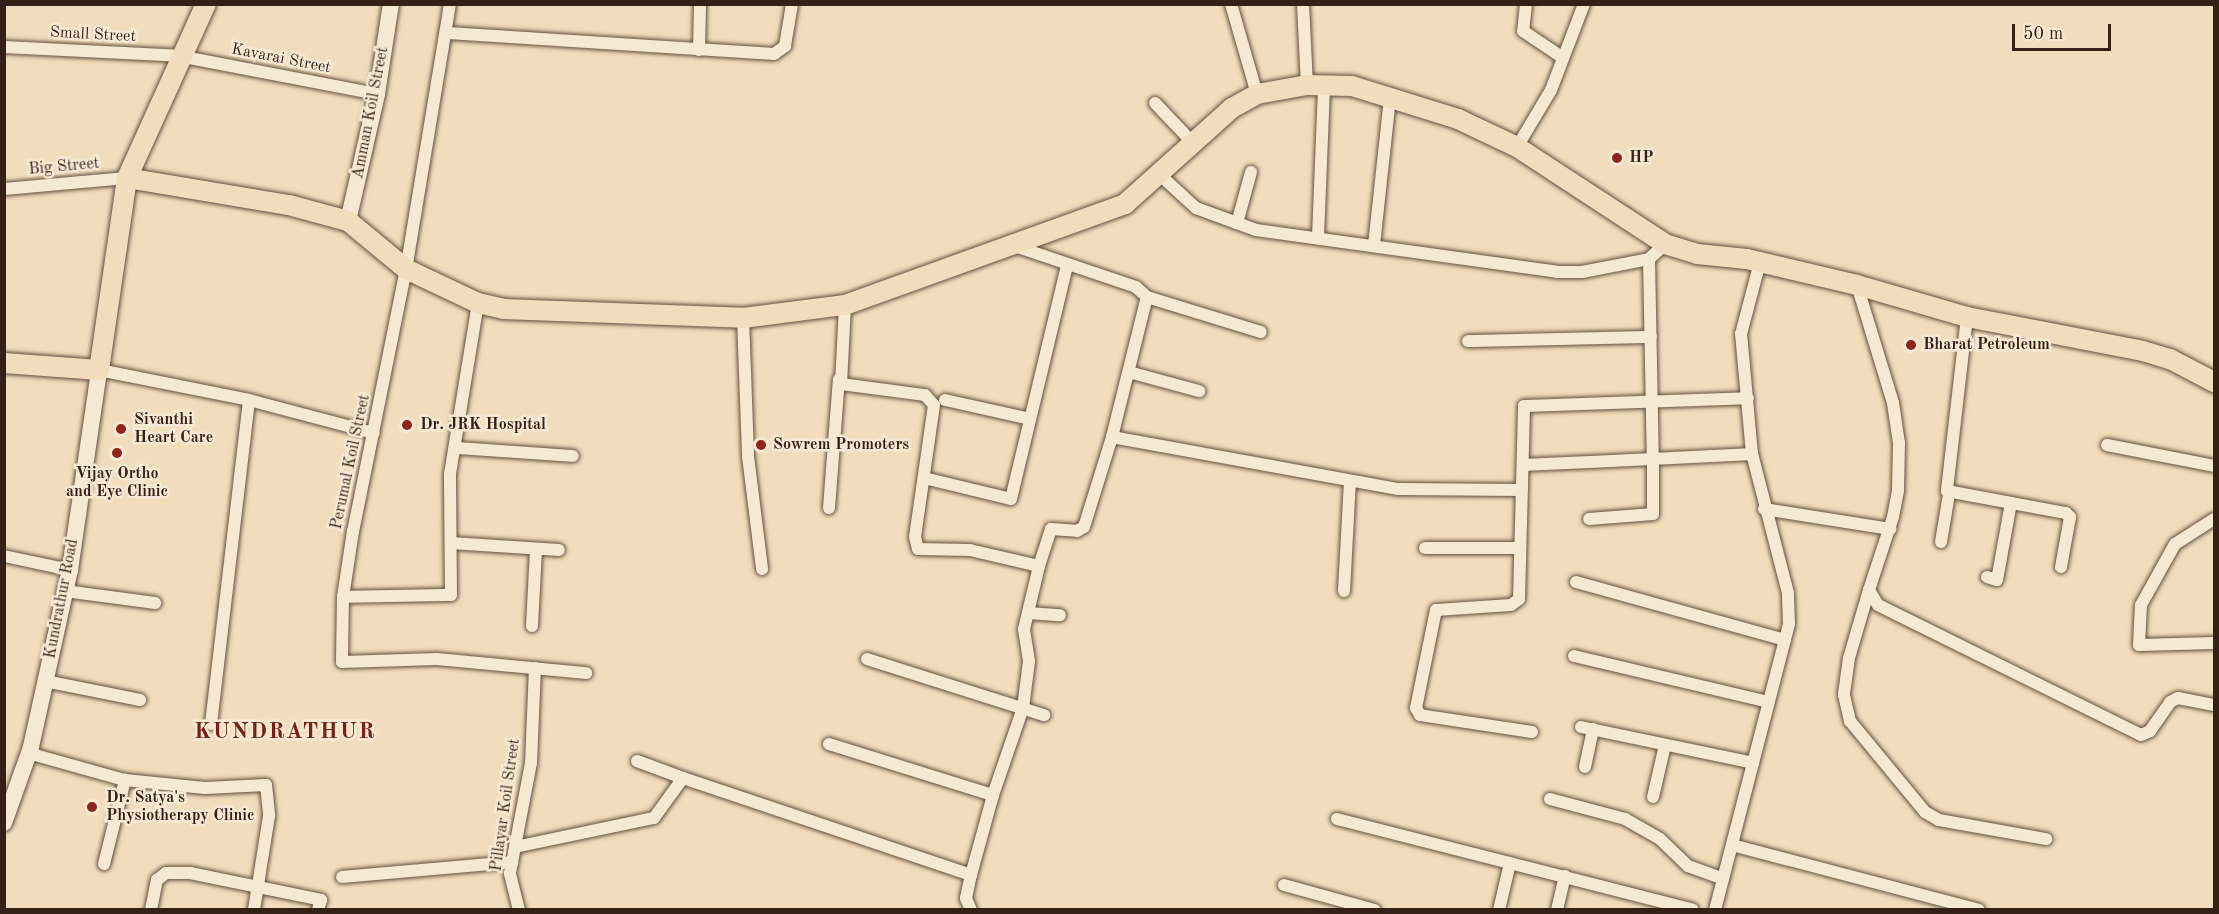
<!DOCTYPE html>
<style>
body{margin:0}
#map{position:relative;width:2219px;height:914px;overflow:hidden;background:#f1ddbb;font-family:"Old Standard TT",serif}
div>[style]{position:absolute}
.roads{filter:drop-shadow(0 0 2px #634f3f) drop-shadow(0 0 2px #634f3f)}
.street>*{height:12px;margin:-6px;padding:0 6px;transform-origin:6px;border-radius:6px;background:#f6e9d3}
.secondary>*{height:16px;margin:-8px;padding:0 8px;transform-origin:8px;border-radius:8px;background:#f6e9d3}
.primary>*{height:20px;margin:-10px;padding:0 10px;transform-origin:10px;border-radius:10px;background:#f1ddbb}
.dots>*{width:16px;height:16px;translate:-50% -50%;box-sizing:border-box;border:3px solid #f6e9d3;border-radius:50%}
span{translate:-50% -50%;white-space:nowrap;text-align:center;line-height:1.15;-webkit-text-stroke:5px #f6e9d3;paint-order:stroke}
.street-label{font-size:16px;color:#342016}
.poi-label{font-size:16px;color:#342016;font-weight:700}
.left{translate:0 -50%;text-align:left}
.district-label{font-size:22px;color:#7a1f14;font-weight:700;letter-spacing:1.5px}
.frame{position:absolute;inset:0;border:6px solid #342016;pointer-events:none}
.scale{position:absolute;left:2012px;top:24px;width:99px;height:27px;box-sizing:border-box;border:3px solid #342016;border-top:0;padding-left:8px;font-size:18px;line-height:21px;white-space:nowrap;color:#342016;-webkit-text-stroke:4px #f6e9d3;paint-order:stroke}
</style>
<div id="map">
<div class="roads">
<div class="street">
<div style="left:450px;top:4px;width:269px;rotate:99.4deg"></div>
<div style="left:406px;top:269px;width:267px;rotate:101.4deg"></div>
<div style="left:353px;top:531px;width:67px;rotate:98.6deg"></div>
<div style="left:343px;top:597px;width:65px;rotate:90.9deg"></div>
<div style="left:342px;top:662px;width:95px;rotate:-1.8deg"></div>
<div style="left:437px;top:659px;width:150px;rotate:5.4deg"></div>
<div style="left:1231px;top:4px;width:94px;rotate:73.9deg"></div>
<div style="left:1303px;top:4px;width:81px;rotate:87.2deg"></div>
<div style="left:1526px;top:4px;width:27px;rotate:96deg"></div>
<div style="left:1523px;top:31px;width:48px;rotate:34deg"></div>
<div style="left:448px;top:33px;width:327px;rotate:3.7deg"></div>
<div style="left:774px;top:54px;width:14px;rotate:-36deg"></div>
<div style="left:785px;top:46px;width:43px;rotate:-80.5deg"></div>
<div style="left:4px;top:47px;width:175px;rotate:2.9deg"></div>
<div style="left:179px;top:56px;width:202px;rotate:10.9deg"></div>
<div style="left:699px;top:50px;width:45px;rotate:-88.7deg"></div>
<div style="left:1155px;top:103px;width:57px;rotate:46.4deg"></div>
<div style="left:1517px;top:147px;width:66px;rotate:-59.2deg"></div>
<div style="left:1551px;top:90px;width:92px;rotate:-69deg"></div>
<div style="left:1160px;top:175px;width:49px;rotate:42.5deg"></div>
<div style="left:1196px;top:208px;width:64px;rotate:20.1deg"></div>
<div style="left:1256px;top:230px;width:304px;rotate:7.9deg"></div>
<div style="left:1557px;top:272px;width:25px"></div>
<div style="left:1582px;top:272px;width:68px;rotate:-11deg"></div>
<div style="left:1649px;top:259px;width:22px;rotate:-43deg"></div>
<div style="left:4px;top:189px;width:123px;rotate:-5.1deg"></div>
<div style="left:1237px;top:223px;width:53px;rotate:-74.6deg"></div>
<div style="left:1318px;top:237px;width:151px;rotate:-87.7deg"></div>
<div style="left:1374px;top:245px;width:149px;rotate:-83.8deg"></div>
<div style="left:1649px;top:259px;width:200px;rotate:88.9deg"></div>
<div style="left:1653px;top:459px;width:99px;rotate:-2.9deg"></div>
<div style="left:1857px;top:285px;width:123px;rotate:73deg"></div>
<div style="left:1893px;top:403px;width:40px;rotate:81.5deg"></div>
<div style="left:1899px;top:443px;width:48px;rotate:91.2deg"></div>
<div style="left:1898px;top:491px;width:26px;rotate:101deg"></div>
<div style="left:1893px;top:517px;width:77px;rotate:108.2deg"></div>
<div style="left:1869px;top:590px;width:17px;rotate:59deg"></div>
<div style="left:1878px;top:605px;width:293px;rotate:26.3deg"></div>
<div style="left:2141px;top:735px;width:10px;rotate:-24deg"></div>
<div style="left:2150px;top:731px;width:35px;rotate:-55deg"></div>
<div style="left:2170px;top:702px;width:9px;rotate:-27deg"></div>
<div style="left:2178px;top:698px;width:37px;rotate:11deg"></div>
<div style="left:1147px;top:297px;width:119px;rotate:17.1deg"></div>
<div style="left:845px;top:305px;width:79px;rotate:92.9deg"></div>
<div style="left:841px;top:384px;width:85px;rotate:7.5deg"></div>
<div style="left:925px;top:395px;width:13px;rotate:48deg"></div>
<div style="left:934px;top:405px;width:133px;rotate:98.2deg"></div>
<div style="left:915px;top:537px;width:12px;rotate:76deg"></div>
<div style="left:918px;top:549px;width:52px;rotate:1.1deg"></div>
<div style="left:970px;top:550px;width:71px;rotate:13.1deg"></div>
<div style="left:1967px;top:317px;width:175px;rotate:96.6deg"></div>
<div style="left:1947px;top:491px;width:121px;rotate:10.5deg"></div>
<div style="left:2066px;top:513px;width:6px;rotate:45deg"></div>
<div style="left:2070px;top:517px;width:51px;rotate:100.2deg"></div>
<div style="left:743px;top:318px;width:138px;rotate:87.9deg"></div>
<div style="left:748px;top:456px;width:114px;rotate:82.9deg"></div>
<div style="left:1468px;top:341px;width:183px;rotate:-1.3deg"></div>
<div style="left:99px;top:370px;width:153px;rotate:11.3deg"></div>
<div style="left:249px;top:400px;width:129px;rotate:14.8deg"></div>
<div style="left:1129px;top:372px;width:73px;rotate:15.2deg"></div>
<div style="left:945px;top:400px;width:87px;rotate:12.6deg"></div>
<div style="left:1112px;top:437px;width:291px;rotate:10.3deg"></div>
<div style="left:1398px;top:489px;width:124px;rotate:0.5deg"></div>
<div style="left:2107px;top:445px;width:109px;rotate:11.1deg"></div>
<div style="left:456px;top:448px;width:117px;rotate:3.9deg"></div>
<div style="left:1523px;top:465px;width:130px;rotate:-2.6deg"></div>
<div style="left:1653px;top:459px;width:55px;rotate:90deg"></div>
<div style="left:1653px;top:514px;width:64px;rotate:175.5deg"></div>
<div style="left:924px;top:478px;width:89px;rotate:13.6deg"></div>
<div style="left:1011px;top:499px;width:241px;rotate:-76.5deg"></div>
<div style="left:829px;top:508px;width:129px;rotate:-85.6deg"></div>
<div style="left:1764px;top:509px;width:128px;rotate:9deg"></div>
<div style="left:2214px;top:519px;width:46px;rotate:147.3deg"></div>
<div style="left:2175px;top:544px;width:70px;rotate:119.1deg"></div>
<div style="left:2141px;top:605px;width:40px;rotate:92.9deg"></div>
<div style="left:2139px;top:645px;width:75px;rotate:-1.5deg"></div>
<div style="left:1941px;top:542px;width:49px;rotate:-80.5deg"></div>
<div style="left:451px;top:543px;width:108px;rotate:3.7deg"></div>
<div style="left:1425px;top:548px;width:95px"></div>
<div style="left:4px;top:556px;width:67px;rotate:12deg"></div>
<div style="left:1987px;top:577px;width:10px;rotate:17deg"></div>
<div style="left:1997px;top:580px;width:78px;rotate:-79.7deg"></div>
<div style="left:1576px;top:582px;width:217px;rotate:15.5deg"></div>
<div style="left:1869px;top:590px;width:71px;rotate:106.4deg"></div>
<div style="left:1849px;top:658px;width:37px;rotate:98deg"></div>
<div style="left:1844px;top:695px;width:27px;rotate:77deg"></div>
<div style="left:1850px;top:721px;width:118px;rotate:50.5deg"></div>
<div style="left:1925px;top:812px;width:16px;rotate:30deg"></div>
<div style="left:1939px;top:820px;width:109px;rotate:10.1deg"></div>
<div style="left:65px;top:591px;width:91px;rotate:7.6deg"></div>
<div style="left:1344px;top:591px;width:110px;rotate:-86.9deg"></div>
<div style="left:343px;top:597px;width:108px;rotate:-1.1deg"></div>
<div style="left:451px;top:595px;width:121px;rotate:-90.5deg"></div>
<div style="left:450px;top:474px;width:173px;rotate:-80.7deg"></div>
<div style="left:1028px;top:613px;width:32px;rotate:4deg"></div>
<div style="left:532px;top:626px;width:77px;rotate:-87deg"></div>
<div style="left:1574px;top:656px;width:200px;rotate:13.3deg"></div>
<div style="left:867px;top:659px;width:186px;rotate:17.6deg"></div>
<div style="left:45px;top:681px;width:97px;rotate:11.3deg"></div>
<div style="left:211px;top:724px;width:326px;rotate:-83.3deg"></div>
<div style="left:1581px;top:727px;width:176px;rotate:11.8deg"></div>
<div style="left:1532px;top:732px;width:113px;rotate:-171.4deg"></div>
<div style="left:1420px;top:715px;width:8px;rotate:-120deg"></div>
<div style="left:1416px;top:708px;width:100px;rotate:-78.5deg"></div>
<div style="left:1436px;top:610px;width:75px;rotate:-3.8deg"></div>
<div style="left:1511px;top:605px;width:10px;rotate:-37deg"></div>
<div style="left:1519px;top:599px;width:193px;rotate:-88.5deg"></div>
<div style="left:1524px;top:406px;width:224px;rotate:-2deg"></div>
<div style="left:829px;top:744px;width:172px;rotate:17.3deg"></div>
<div style="left:28px;top:753px;width:101px;rotate:15.6deg"></div>
<div style="left:125px;top:780px;width:80px;rotate:5.7deg"></div>
<div style="left:205px;top:788px;width:61px;rotate:-2.8deg"></div>
<div style="left:266px;top:785px;width:31px;rotate:84deg"></div>
<div style="left:269px;top:816px;width:95px;rotate:99.1deg"></div>
<div style="left:637px;top:761px;width:49px;rotate:20.3deg"></div>
<div style="left:1585px;top:767px;width:39px;rotate:-78deg"></div>
<div style="left:1653px;top:797px;width:53px;rotate:-77deg"></div>
<div style="left:1550px;top:799px;width:78px;rotate:14.9deg"></div>
<div style="left:1625px;top:819px;width:40px;rotate:29.7deg"></div>
<div style="left:1660px;top:839px;width:39px;rotate:44deg"></div>
<div style="left:1688px;top:866px;width:37px;rotate:20deg"></div>
<div style="left:1337px;top:819px;width:367px;rotate:14.3deg"></div>
<div style="left:1732px;top:845px;width:255px;rotate:14.7deg"></div>
<div style="left:515px;top:847px;width:142px;rotate:-11.8deg"></div>
<div style="left:654px;top:818px;width:49px;rotate:-54.1deg"></div>
<div style="left:683px;top:778px;width:304px;rotate:18.6deg"></div>
<div style="left:104px;top:864px;width:87px;rotate:-76deg"></div>
<div style="left:342px;top:877px;width:171px;rotate:-5deg"></div>
<div style="left:1284px;top:885px;width:94px;rotate:15.4deg"></div>
<div style="left:151px;top:910px;width:31px;rotate:-79deg"></div>
<div style="left:157px;top:880px;width:11px;rotate:-38deg"></div>
<div style="left:166px;top:873px;width:24px"></div>
<div style="left:190px;top:873px;width:134px;rotate:11.6deg"></div>
<div style="left:321px;top:900px;width:10px;rotate:107deg"></div>
<div style="left:519px;top:910px;width:38px;rotate:-104deg"></div>
<div style="left:510px;top:873px;width:112px;rotate:-79.2deg"></div>
<div style="left:531px;top:763px;width:95px;rotate:-87.6deg"></div>
<div style="left:971px;top:910px;width:13px;rotate:-113deg"></div>
<div style="left:966px;top:898px;width:24px;rotate:-78deg"></div>
<div style="left:971px;top:875px;width:83px;rotate:-74.6deg"></div>
<div style="left:993px;top:795px;width:92px;rotate:-71deg"></div>
<div style="left:1023px;top:708px;width:47px;rotate:-82.7deg"></div>
<div style="left:1029px;top:661px;width:32px;rotate:-99deg"></div>
<div style="left:1024px;top:629px;width:65px;rotate:-76.6deg"></div>
<div style="left:1039px;top:566px;width:39px;rotate:-72deg"></div>
<div style="left:1051px;top:529px;width:26px;rotate:4deg"></div>
<div style="left:1077px;top:531px;width:8px;rotate:-30deg"></div>
<div style="left:1084px;top:527px;width:94px;rotate:-72.7deg"></div>
<div style="left:1112px;top:437px;width:144px;rotate:-76deg"></div>
<div style="left:1147px;top:297px;width:15px;rotate:-138deg"></div>
<div style="left:1136px;top:287px;width:131px;rotate:-161.3deg"></div>
<div style="left:1499px;top:910px;width:48px;rotate:-76.8deg"></div>
<div style="left:1557px;top:910px;width:35px;rotate:-77deg"></div>
<div style="left:1715px;top:910px;width:295px;rotate:-75.5deg"></div>
<div style="left:1789px;top:624px;width:31px;rotate:-92deg"></div>
<div style="left:1788px;top:593px;width:144px;rotate:-104.5deg"></div>
<div style="left:1752px;top:454px;width:121px;rotate:-95.2deg"></div>
<div style="left:1741px;top:334px;width:74px;rotate:-75.2deg"></div>
</div>
<div class="secondary">
<div style="left:348px;top:221px;width:130px;rotate:-77.1deg"></div>
<div style="left:377px;top:94px;width:91px;rotate:-81.2deg"></div>
<div style="left:4px;top:823px;width:81px;rotate:-70.4deg"></div>
<div style="left:31px;top:747px;width:181px;rotate:-77.6deg"></div>
<div style="left:70px;top:570px;width:202px;rotate:-81.7deg"></div>
</div>
<div class="primary">
<div style="left:127px;top:178px;width:164px;rotate:9.5deg"></div>
<div style="left:289px;top:205px;width:61px;rotate:15.2deg"></div>
<div style="left:348px;top:221px;width:75px;rotate:39.6deg"></div>
<div style="left:406px;top:269px;width:80px;rotate:25.3deg"></div>
<div style="left:478px;top:303px;width:26px;rotate:13deg"></div>
<div style="left:503px;top:309px;width:240px;rotate:2.1deg"></div>
<div style="left:743px;top:318px;width:103px;rotate:-7.3deg"></div>
<div style="left:845px;top:305px;width:298px;rotate:-19.8deg"></div>
<div style="left:1125px;top:204px;width:144px;rotate:-41.9deg"></div>
<div style="left:1232px;top:108px;width:29px;rotate:-29deg"></div>
<div style="left:1257px;top:94px;width:51px;rotate:-10.2deg"></div>
<div style="left:1307px;top:85px;width:45px;rotate:1.3deg"></div>
<div style="left:1352px;top:86px;width:111px;rotate:17.3deg"></div>
<div style="left:1458px;top:119px;width:65px;rotate:25.4deg"></div>
<div style="left:1517px;top:147px;width:177px;rotate:33.2deg"></div>
<div style="left:1665px;top:244px;width:34px;rotate:17deg"></div>
<div style="left:1697px;top:254px;width:50px;rotate:5.7deg"></div>
<div style="left:1747px;top:259px;width:113px;rotate:13.3deg"></div>
<div style="left:1857px;top:285px;width:115px;rotate:16.2deg"></div>
<div style="left:1967px;top:317px;width:179px;rotate:10.9deg"></div>
<div style="left:2143px;top:351px;width:28px;rotate:17deg"></div>
<div style="left:2170px;top:359px;width:50px;rotate:27.6deg"></div>
<div style="left:4px;top:363px;width:95px;rotate:4.2deg"></div>
<div style="left:99px;top:370px;width:194px;rotate:-81.7deg"></div>
<div style="left:127px;top:178px;width:191px;rotate:-65.6deg"></div>
</div>
</div>
<div class="dots">
<div style="left:1617px;top:158px;background:#8f2418"></div>
<div style="left:1911px;top:345px;background:#8f2418"></div>
<div style="left:407px;top:425px;background:#8f2418"></div>
<div style="left:121px;top:429px;background:#8f2418"></div>
<div style="left:761px;top:445px;background:#8f2418"></div>
<div style="left:117px;top:453px;background:#8f2418"></div>
<div style="left:92px;top:807px;background:#8f2418"></div>
</div>
<div class="street-label">
<span style="left:93px;top:35px;rotate:3deg">Small Street</span>
<span style="left:281px;top:59px;rotate:11deg">Kavarai Street</span>
<span style="left:371px;top:113px;rotate:-79deg">Amman Koil Street</span>
<span style="left:64px;top:167px;rotate:-5deg">Big Street</span>
<span style="left:351px;top:462px;rotate:-78deg">Perumal Koil Street</span>
<span style="left:62px;top:599px;rotate:-79deg">Kundrathur Road</span>
<span style="left:506px;top:805px;rotate:-82deg">Pillayar Koil Street</span>
</div>
<div class="poi-label">
<span class="left" style="left:1629px;top:158px">HP</span>
<span class="left" style="left:1923px;top:345px">Bharat Petroleum</span>
<span class="left" style="left:134px;top:429px">Sivanthi<br>Heart Care</span>
<span class="left" style="left:420px;top:425px">Dr. JRK Hospital</span>
<span class="left" style="left:773px;top:445px">Sowrem Promoters</span>
<span style="left:117px;top:483px">Vijay Ortho<br>and Eye Clinic</span>
<span class="left" style="left:106px;top:807px">Dr. Satya's<br>Physiotherapy Clinic</span>
</div>
<div class="district-label">
<span style="left:285px;top:733px">KUNDRATHUR</span>
</div>
<div class="frame"></div>
<div class="scale">50 m</div>
</div>
